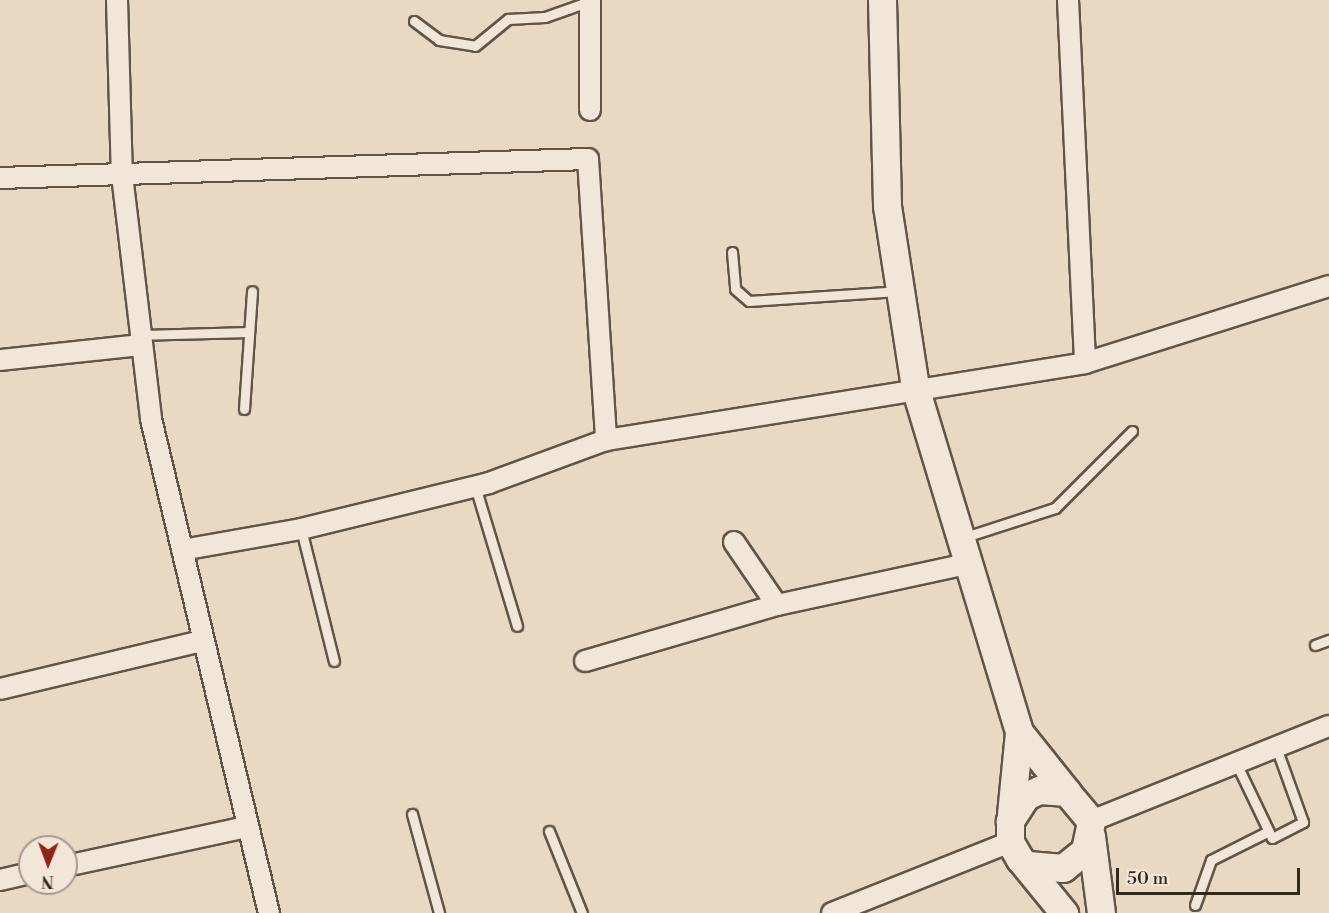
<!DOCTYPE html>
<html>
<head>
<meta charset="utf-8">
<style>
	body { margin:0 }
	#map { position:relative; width:1329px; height:913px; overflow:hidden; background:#e9d9c2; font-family:"Libre Bodoni",serif }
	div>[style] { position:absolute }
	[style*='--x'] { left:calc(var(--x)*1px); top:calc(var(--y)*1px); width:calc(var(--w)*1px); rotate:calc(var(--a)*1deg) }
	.roads { filter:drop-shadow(2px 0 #605547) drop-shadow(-2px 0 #605547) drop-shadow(0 2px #605547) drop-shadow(0 -2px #605547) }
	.lane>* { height:9px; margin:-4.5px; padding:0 4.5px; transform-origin:4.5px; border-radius:4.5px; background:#f1e6d7 }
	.street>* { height:20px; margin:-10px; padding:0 10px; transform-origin:10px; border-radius:10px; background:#f1e6d7 }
	.secondary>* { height:27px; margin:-13.5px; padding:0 13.5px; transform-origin:13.5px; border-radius:13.5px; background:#f1e6d7 }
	span { translate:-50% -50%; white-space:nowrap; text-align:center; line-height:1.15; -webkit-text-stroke:4.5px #f1e6d7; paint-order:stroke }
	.north { position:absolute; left:18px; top:835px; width:60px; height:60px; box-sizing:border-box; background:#f1e6d7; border:2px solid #a59a8d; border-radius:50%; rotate:181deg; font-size:16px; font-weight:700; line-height:24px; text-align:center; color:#32291e }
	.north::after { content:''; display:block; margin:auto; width:21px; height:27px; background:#8f2418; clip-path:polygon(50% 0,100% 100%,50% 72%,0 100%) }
	.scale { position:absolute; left:1116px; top:868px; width:184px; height:27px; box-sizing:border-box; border:3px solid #32291e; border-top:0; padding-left:8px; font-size:18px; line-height:21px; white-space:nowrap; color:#32291e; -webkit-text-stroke:4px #f1e6d7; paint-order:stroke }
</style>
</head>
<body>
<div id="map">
	<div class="roads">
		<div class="lane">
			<i style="--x:414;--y:21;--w:31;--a:37"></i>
			<i style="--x:439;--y:40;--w:36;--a:9"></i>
			<i style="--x:475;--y:46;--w:43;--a:-39.3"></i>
			<i style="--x:508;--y:19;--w:37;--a:-3"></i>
			<i style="--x:545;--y:17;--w:48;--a:-19.6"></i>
			<i style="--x:732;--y:252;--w:37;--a:85"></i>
			<i style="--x:735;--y:289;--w:18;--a:41"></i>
			<i style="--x:749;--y:301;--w:149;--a:-3.8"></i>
			<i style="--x:139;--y:335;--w:106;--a:-1.6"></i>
			<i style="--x:244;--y:409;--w:118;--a:-86.1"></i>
			<i style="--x:475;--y:486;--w:146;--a:73.3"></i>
			<i style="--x:301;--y:529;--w:136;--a:76"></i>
			<i style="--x:962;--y:538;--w:98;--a:-17.9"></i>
			<i style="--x:1055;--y:508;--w:109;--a:-45"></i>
			<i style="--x:1315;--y:645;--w:15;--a:-20"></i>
			<i style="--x:1236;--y:763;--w:83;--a:64.4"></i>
			<i style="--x:1272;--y:838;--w:35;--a:-27"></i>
			<i style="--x:1303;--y:822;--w:80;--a:-109.8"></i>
			<i style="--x:412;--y:814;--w:103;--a:74.7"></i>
			<i style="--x:549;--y:831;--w:88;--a:68.1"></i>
			<i style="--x:1195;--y:905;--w:48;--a:-70.4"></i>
			<i style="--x:1211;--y:860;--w:60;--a:-26.6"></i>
		</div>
		<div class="street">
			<i style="--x:117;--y:0;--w:175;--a:88.4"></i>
			<i style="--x:122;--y:175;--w:246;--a:83.2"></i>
			<i style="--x:151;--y:419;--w:508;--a:76.57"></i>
			<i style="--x:1068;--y:0;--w:363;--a:87.3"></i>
			<i style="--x:590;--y:110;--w:110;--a:-90"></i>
			<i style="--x:0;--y:178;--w:588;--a:-1.85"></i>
			<i style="--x:588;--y:159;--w:282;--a:86.3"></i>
			<i style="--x:0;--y:360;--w:141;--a:-6.1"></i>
			<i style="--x:734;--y:542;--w:76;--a:55.7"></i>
			<i style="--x:777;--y:605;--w:194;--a:-12.2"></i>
			<i style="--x:182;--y:550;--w:121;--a:-10"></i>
			<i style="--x:301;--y:529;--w:194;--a:-13.7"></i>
			<i style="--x:489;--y:483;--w:125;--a:-20.2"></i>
			<i style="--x:606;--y:440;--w:485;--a:-9.1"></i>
			<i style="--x:1085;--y:363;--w:256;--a:-17.5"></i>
			<i style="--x:585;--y:661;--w:200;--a:-16.3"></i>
			<i style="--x:0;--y:689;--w:207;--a:-13.4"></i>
			<i style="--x:1091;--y:821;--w:256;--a:-21.8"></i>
			<i style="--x:66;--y:866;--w:184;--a:-12.2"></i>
			<i style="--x:0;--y:880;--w:31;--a:-13"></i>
			<i style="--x:832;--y:913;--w:192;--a:-21.7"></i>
		</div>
		<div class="secondary">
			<i style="--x:882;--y:0;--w:206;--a:88.6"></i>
			<i style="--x:887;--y:206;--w:183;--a:81.2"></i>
			<i style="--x:915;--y:387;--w:360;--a:73.2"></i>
			<i style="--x:1019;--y:732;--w:77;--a:51.3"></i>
			<i style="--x:1011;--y:814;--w:82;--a:-84.4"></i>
			<i style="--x:1091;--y:836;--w:78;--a:82.6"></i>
			<i style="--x:1028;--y:865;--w:35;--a:5"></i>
			<i style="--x:1063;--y:868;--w:28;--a:-39"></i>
			<i style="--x:1085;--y:850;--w:30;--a:-78"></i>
			<i style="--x:1091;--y:821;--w:38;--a:-130"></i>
			<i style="--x:1067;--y:792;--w:28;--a:-176"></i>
			<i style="--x:1039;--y:790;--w:14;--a:155"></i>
			<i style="--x:1026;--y:796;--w:30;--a:123"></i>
			<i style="--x:1010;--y:821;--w:21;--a:90"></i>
			<i style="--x:1010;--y:842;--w:20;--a:60"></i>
			<i style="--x:1020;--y:859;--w:70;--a:50.8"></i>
		</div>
	</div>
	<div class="north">N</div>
	<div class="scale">50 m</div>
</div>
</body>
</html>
